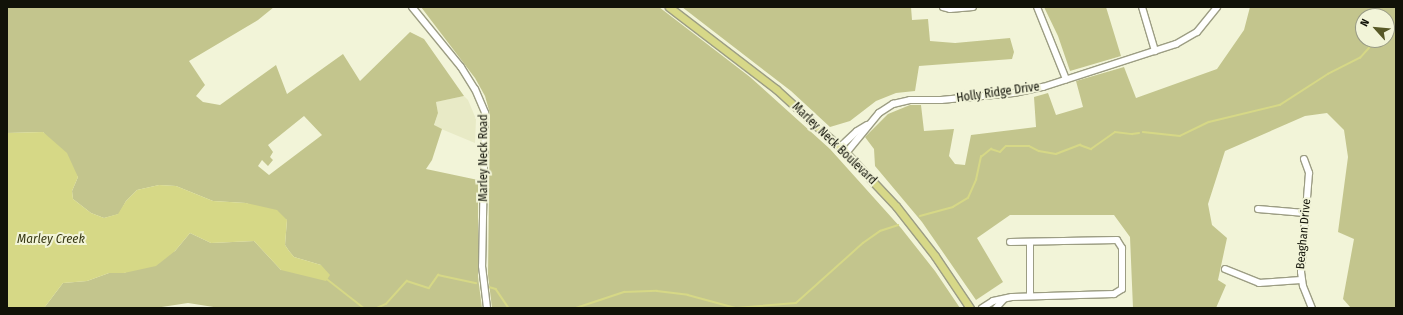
<!DOCTYPE html>
<html>
<head>
<meta charset="utf-8">
<style>
	body { margin:0 }
	#map { position:relative; width:1403px; height:315px; overflow:hidden; background:#f2f4d8; font-family:"Fira Sans Condensed",sans-serif }
	div>[style] { position:absolute }
	[style*='--x'] { left:calc(var(--x)*1px); top:calc(var(--y)*1px); width:calc(var(--w)*1px); rotate:calc(var(--a)*1deg) }
	.built>* { inset:0; background:#e8eac6 }
	.green>* { inset:0; background:#c3c58d }
	.water>* { inset:0; background:#d6d886 }
	.stream>* { height:1.5px; margin:-0.75px; padding:0 0.75px; transform-origin:0.75px; border-radius:0.75px; background:#d6d886 }
	.roads { filter:drop-shadow(1px 0 #9c9d83) drop-shadow(-1px 0 #9c9d83) drop-shadow(0 1px #9c9d83) drop-shadow(0 -1px #9c9d83) }
	.minor>* { height:6px; margin:-3px; padding:0 3px; transform-origin:3px; border-radius:3px; background:#fff }
	.major>* { height:7px; margin:-3.5px; padding:0 3.5px; transform-origin:3.5px; border-radius:3.5px; background:#d7d888 }
	span { translate:-50% -50%; white-space:nowrap; text-align:center; line-height:1.15; -webkit-text-stroke:4px #f2f4d8; paint-order:stroke }
	.street-label { font-size:12px; color:#111208 }
	.water-label { font-size:13px; color:#393a16; font-style:italic }
	.frame { position:absolute; inset:0; border:8px solid #111208; pointer-events:none }
	.north { position:absolute; left:1355px; top:8px; width:40px; height:40px; box-sizing:border-box; background:#f2f4d8; border:1px solid #989a85; border-radius:50%; rotate:297deg; font-size:11px; font-weight:700; line-height:16px; text-align:center; color:#111208 }
	.north::after { content:''; display:block; margin:auto; width:14px; height:18px; background:#585926; clip-path:polygon(50% 0,100% 100%,50% 72%,0 100%) }
</style>
</head>
<body>
<div id="map">
	<div class="built">
		<i style="clip-path:polygon(464px 96px,468px 100px,476px 119px,475px 143px,434px 126px,438px 113px,436px 102px)"></i>
	</div>
	<div class="green">
		<i style="clip-path:polygon(evenodd,7px 7px,274px 7px,258px 20px,189px 61px,205px 85px,196px 96px,203px 102px,220px 105px,276px 65px,287px 94px,343px 54px,360px 81px,410px 32px,424px 39px,464px 96px,436px 102px,438px 113px,434px 125px,442px 129px,432px 160px,426px 169px,478px 180px,478px 277px,482px 308px,220px 308px,188px 303px,155px 308px,44px 308px,63px 283px,87px 281px,109px 273px,124px 273px,175px 251px,190px 233px,211px 243px,254px 241px,281px 270px,321px 265px,294px 257px,289px 251px,285px 245px,287px 220px,246px 203px,213px 201px,176px 186px,159px 185px,137px 190px,126px 201px,119px 214px,104px 218px,91px 213px,73px 199px,72px 191px,78px 177px,43px 132px,7px 133px,7px 7px,304px 116px,322px 135px,269px 175px,258px 166px,262px 160px,268px 166px,273px 160px,270px 157px,273px 152px,268px 145px,304px 116px)"></i>
		<i style="clip-path:polygon(421px 7px,659px 7px,750px 77px,830px 149px,901px 228px,935px 271px,960px 308px,492px 308px,488px 275px,490px 114px,485px 96px,475px 78px)"></i>
		<i style="clip-path:polygon(682px 7px,911px 7px,912px 20px,928px 19px,930px 41px,955px 43px,1010px 38px,1014px 52px,1012px 59px,919px 66px,915px 91px,896px 93px,876px 101px,850px 121px,830px 127px,791px 91px)"></i>
		<i style="clip-path:polygon(1044px 7px,1106px 7px,1121px 56px,1070px 71px,1058px 36px)"></i>
		<i style="clip-path:polygon(evenodd,1250px 7px,1396px 7px,1396px 308px,1351px 308px,1343px 299px,1354px 239px,1338px 232px,1348px 157px,1344px 130px,1327px 113px,1305px 116px,1225px 151px,1208px 204px,1212px 225px,1227px 238px,1218px 280px,1226px 285px,1216px 308px,1133px 308px,1130px 237px,1114px 215px,1010px 215px,977px 238px,1003px 282px,976px 300px,922px 222px,875px 166px,874px 149px,865px 137px,888px 114px,910px 105px,921px 105px,924px 131px,954px 129px,949px 156px,955px 164px,965px 165px,971px 135px,1036px 127px,1034px 97px,1048px 93px,1056px 115px,1083px 107px,1076px 81px,1124px 67px,1136px 98px,1217px 69px,1244px 30px,1250px 7px,1363px 16px,1387px 16px,1387px 40px,1363px 40px,1363px 16px)"></i>
	</div>
	<div class="water">
		<i style="clip-path:polygon(43px 132px,67px 153px,78px 177px,72px 191px,73px 199px,91px 213px,104px 218px,118px 214px,126px 201px,137px 190px,159px 185px,176px 186px,213px 201px,246px 203px,277px 210px,287px 220px,285px 245px,289px 251px,294px 257px,321px 265px,330px 275px,326px 281px,281px 270px,254px 241px,211px 243px,190px 233px,175px 251px,156px 266px,124px 273px,109px 273px,87px 281px,63px 283px,44px 308px,7px 308px,7px 133px)"></i>
	</div>
	<div class="stream">
		<i style="--x:1387;--y:34;--w:10;--a:-29"></i>
		<i style="--x:1143;--y:132;--w:37;--a:6"></i>
		<i style="--x:1180;--y:136;--w:32;--a:-26"></i>
		<i style="--x:1209;--y:122;--w:73;--a:-13.5"></i>
		<i style="--x:1280;--y:105;--w:57;--a:-32.9"></i>
		<i style="--x:1328;--y:74;--w:36;--a:-27"></i>
		<i style="--x:1360;--y:58;--w:24;--a:-48"></i>
		<i style="--x:920;--y:216;--w:34;--a:-15"></i>
		<i style="--x:953;--y:207;--w:17;--a:-31"></i>
		<i style="--x:968;--y:198;--w:20;--a:-66"></i>
		<i style="--x:976;--y:180;--w:24;--a:-78"></i>
		<i style="--x:981;--y:157;--w:13;--a:-39"></i>
		<i style="--x:991;--y:149;--w:9;--a:18"></i>
		<i style="--x:1000;--y:152;--w:8;--a:-45"></i>
		<i style="--x:1006;--y:146;--w:23;--a:0"></i>
		<i style="--x:1029;--y:146;--w:11;--a:27"></i>
		<i style="--x:1039;--y:151;--w:17;--a:10"></i>
		<i style="--x:1056;--y:154;--w:26;--a:-21"></i>
		<i style="--x:1080;--y:145;--w:12;--a:20"></i>
		<i style="--x:1091;--y:149;--w:29;--a:-35"></i>
		<i style="--x:1115;--y:132;--w:17;--a:7"></i>
		<i style="--x:1132;--y:134;--w:7;--a:-8"></i>
		<i style="--x:327;--y:279;--w:47;--a:38.1"></i>
		<i style="--x:489;--y:287;--w:7;--a:16"></i>
		<i style="--x:496;--y:289;--w:23;--a:56"></i>
		<i style="--x:377;--y:308;--w:10;--a:-24"></i>
		<i style="--x:386;--y:304;--w:31;--a:-48"></i>
		<i style="--x:407;--y:281;--w:23;--a:18"></i>
		<i style="--x:429;--y:288;--w:16;--a:-55"></i>
		<i style="--x:438;--y:275;--w:39;--a:12"></i>
		<i style="--x:576;--y:308;--w:51;--a:-18.4"></i>
		<i style="--x:624;--y:292;--w:33;--a:-2"></i>
		<i style="--x:657;--y:291;--w:31;--a:7"></i>
		<i style="--x:688;--y:295;--w:50;--a:15.2"></i>
		<i style="--x:736;--y:308;--w:60;--a:-4.8"></i>
		<i style="--x:796;--y:303;--w:90;--a:-41.8"></i>
		<i style="--x:863;--y:243;--w:21;--a:-35"></i>
		<i style="--x:880;--y:231;--w:19;--a:-18"></i>
	</div>
	<div class="roads">
		<div class="minor">
			<i style="--x:412;--y:7;--w:77;--a:50.8"></i>
			<i style="--x:461;--y:67;--w:26;--a:58"></i>
			<i style="--x:475;--y:89;--w:26;--a:67"></i>
			<i style="--x:485;--y:113;--w:153;--a:91.1"></i>
			<i style="--x:482;--y:266;--w:42;--a:83.2"></i>
			<i style="--x:943;--y:7;--w:7;--a:16"></i>
			<i style="--x:950;--y:9;--w:23;--a:-5"></i>
			<i style="--x:1037;--y:7;--w:78;--a:68.1"></i>
			<i style="--x:1142;--y:7;--w:46;--a:73.5"></i>
			<i style="--x:840;--y:147;--w:23;--a:-43"></i>
			<i style="--x:857;--y:131;--w:12;--a:-31"></i>
			<i style="--x:846;--y:153;--w:52;--a:-50.5"></i>
			<i style="--x:879;--y:113;--w:17;--a:-33"></i>
			<i style="--x:893;--y:104;--w:17;--a:-13"></i>
			<i style="--x:910;--y:100;--w:31;--a:0"></i>
			<i style="--x:941;--y:100;--w:73;--a:-5.5"></i>
			<i style="--x:1014;--y:93;--w:30;--a:-12"></i>
			<i style="--x:1043;--y:87;--w:140;--a:-17.9"></i>
			<i style="--x:1176;--y:44;--w:24;--a:-30"></i>
			<i style="--x:1197;--y:32;--w:32;--a:-51"></i>
			<i style="--x:1304;--y:159;--w:15;--a:70"></i>
			<i style="--x:1309;--y:173;--w:99;--a:94.6"></i>
			<i style="--x:1301;--y:272;--w:14;--a:82"></i>
			<i style="--x:1303;--y:286;--w:24;--a:68"></i>
			<i style="--x:1258;--y:209;--w:47;--a:4.9"></i>
			<i style="--x:1225;--y:269;--w:37;--a:22"></i>
			<i style="--x:1259;--y:283;--w:42;--a:-4.1"></i>
			<i style="--x:1030;--y:296;--w:54;--a:-90"></i>
			<i style="--x:982;--y:308;--w:13;--a:-32"></i>
			<i style="--x:993;--y:301;--w:19;--a:-12"></i>
			<i style="--x:1012;--y:297;--w:102;--a:-1.7"></i>
			<i style="--x:1114;--y:294;--w:9;--a:-32"></i>
			<i style="--x:1122;--y:289;--w:41;--a:-90"></i>
			<i style="--x:1122;--y:248;--w:9;--a:-122"></i>
			<i style="--x:1117;--y:240;--w:107;--a:178.9"></i>
			<i style="--x:996;--y:308;--w:12;--a:-48"></i>
		</div>
		<div class="major">
			<i style="--x:669;--y:7;--w:135;--a:37.5"></i>
			<i style="--x:776;--y:89;--w:95;--a:42.4"></i>
			<i style="--x:846;--y:153;--w:73;--a:46.7"></i>
			<i style="--x:896;--y:206;--w:63;--a:52"></i>
			<i style="--x:935;--y:256;--w:63;--a:56.1"></i>
		</div>
	</div>
	<div class="street-label">
		<span style="left:998px;top:93px;rotate:-8deg">Holly Ridge Drive</span>
		<span style="left:834px;top:144px;rotate:44deg">Marley Neck Boulevard</span>
		<span style="left:484px;top:158px;rotate:-90deg">Marley Neck Road</span>
		<span style="left:1304px;top:234px;rotate:-85deg">Beaghan Drive</span>
	</div>
	<div class="water-label">
		<span style="left:51px;top:239px">Marley Creek</span>
	</div>
	<div class="frame"></div>
	<div class="north">N</div>
</div>
</body>
</html>
